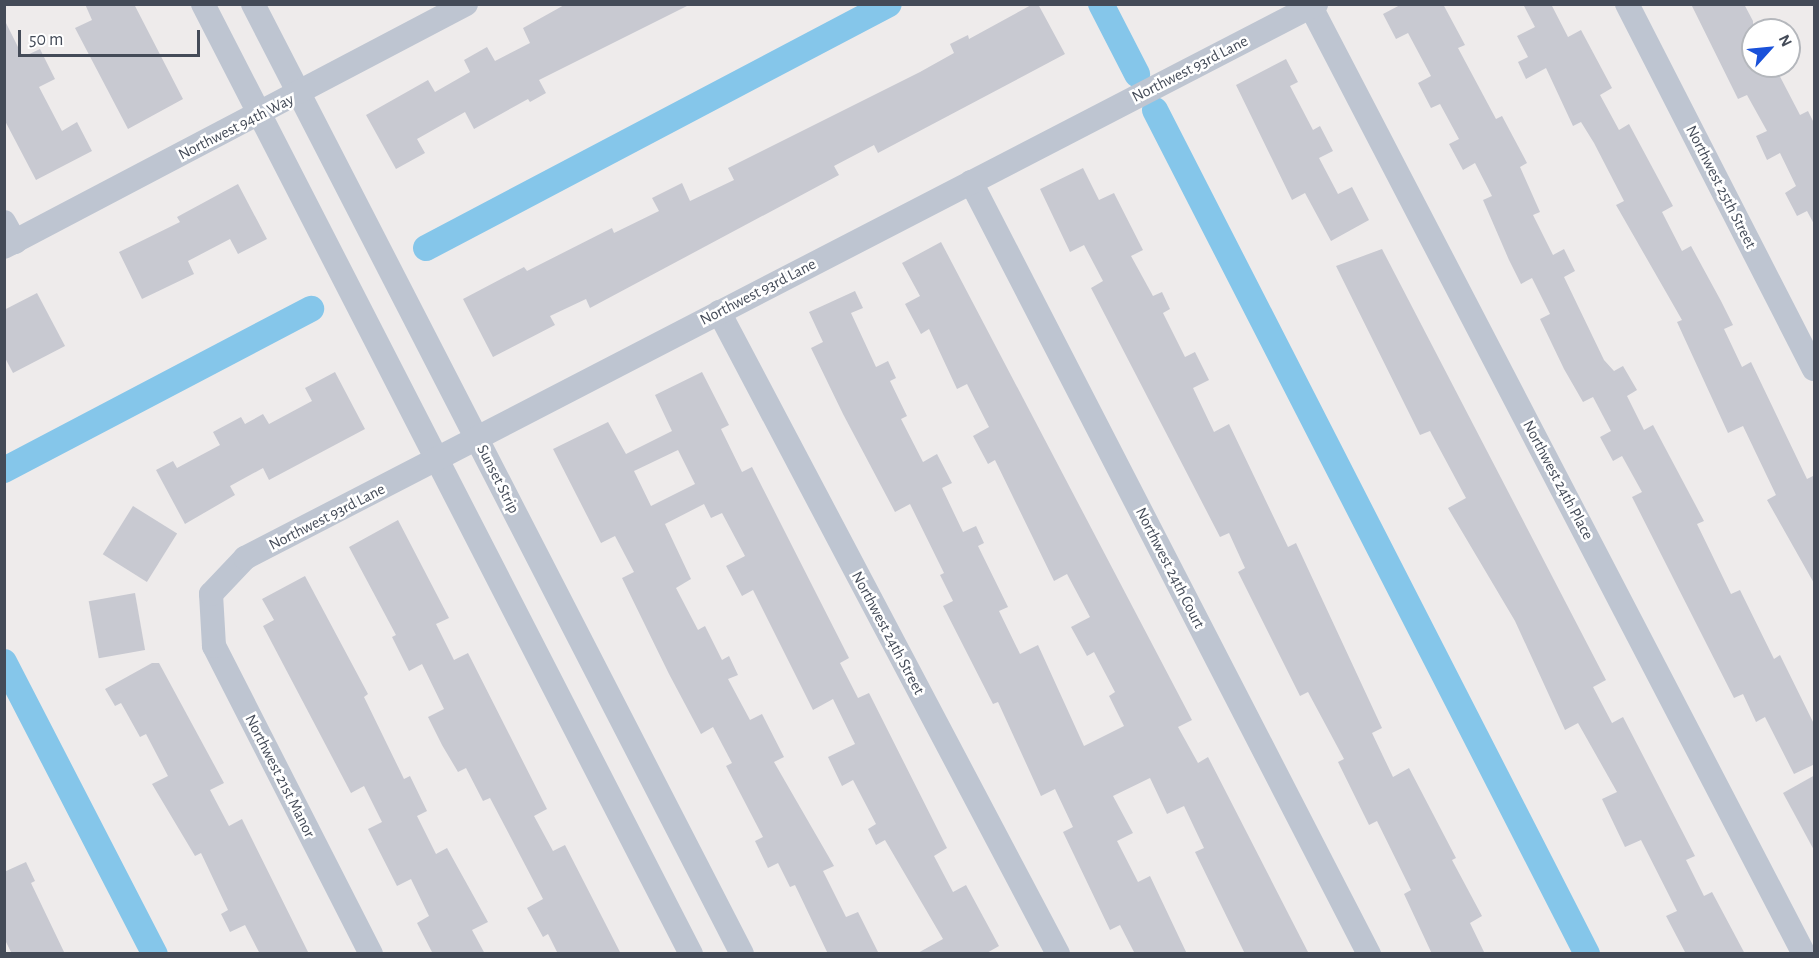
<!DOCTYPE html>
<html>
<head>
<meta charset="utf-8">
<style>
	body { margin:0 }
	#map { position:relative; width:1819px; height:958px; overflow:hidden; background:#eeebeb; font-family:"Alegreya Sans",sans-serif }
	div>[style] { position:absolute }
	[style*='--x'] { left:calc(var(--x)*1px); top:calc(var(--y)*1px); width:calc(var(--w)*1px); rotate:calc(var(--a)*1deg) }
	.canal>* { height:26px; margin:-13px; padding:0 13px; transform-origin:13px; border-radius:13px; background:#85c6ea }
	.building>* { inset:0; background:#c8c9d1; transform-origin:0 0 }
	.minor>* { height:24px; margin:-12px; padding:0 12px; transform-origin:12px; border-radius:12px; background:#bec5d1 }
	span { translate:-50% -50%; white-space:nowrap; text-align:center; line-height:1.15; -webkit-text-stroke:5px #fff; paint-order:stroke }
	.street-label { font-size:16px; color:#444b58 }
	.frame { position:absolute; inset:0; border:6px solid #444b58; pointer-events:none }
	.north { position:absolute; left:1741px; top:18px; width:60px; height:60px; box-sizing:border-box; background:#fff; border:2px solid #b4b7bc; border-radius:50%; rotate:63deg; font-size:16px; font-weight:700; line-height:24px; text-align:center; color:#444b58 }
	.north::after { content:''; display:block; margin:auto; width:21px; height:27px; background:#1a51d9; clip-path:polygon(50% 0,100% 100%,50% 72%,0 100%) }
	.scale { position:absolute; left:18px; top:30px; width:182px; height:27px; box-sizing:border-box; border:3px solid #444b58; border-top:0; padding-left:8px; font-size:18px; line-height:21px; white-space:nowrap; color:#444b58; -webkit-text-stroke:4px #fff; paint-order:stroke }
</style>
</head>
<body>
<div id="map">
	<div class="canal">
		<i style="--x:1101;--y:4;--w:79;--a:62.8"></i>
		<i style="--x:1155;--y:110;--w:948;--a:62.89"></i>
		<i style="--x:426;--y:248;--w:523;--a:-27.79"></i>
		<i style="--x:4;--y:470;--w:347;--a:-27.7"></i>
		<i style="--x:4;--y:662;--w:329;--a:62.7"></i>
	</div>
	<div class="building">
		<i style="clip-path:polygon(85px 4px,134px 4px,183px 99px,128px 129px,75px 28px,92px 20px)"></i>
		<i style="clip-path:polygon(566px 4px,691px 4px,539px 80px,546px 93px,530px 102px,528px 99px,474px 129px,465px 112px,417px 139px,425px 153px,396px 169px,366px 115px,428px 80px,435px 92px,470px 72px,464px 60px,487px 47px,495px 61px,530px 43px,523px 28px)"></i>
		<i style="clip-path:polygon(1033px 4px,1038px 4px,1065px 54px,878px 153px,874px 145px,834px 166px,839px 175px,590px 308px,586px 299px,550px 316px,555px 325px,493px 357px,463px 299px,524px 267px,527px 271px,612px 228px,614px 233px,659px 211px,652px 198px,682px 183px,690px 201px,734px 180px,728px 168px,920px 72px,954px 53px,950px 44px,968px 35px,969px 39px)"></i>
		<i style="clip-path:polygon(1402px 4px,1443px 4px,1465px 45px,1458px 48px,1496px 119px,1502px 116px,1527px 163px,1520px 167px,1540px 212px,1533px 215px,1553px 255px,1564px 249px,1575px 271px,1564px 277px,1604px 360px,1614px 371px,1623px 366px,1637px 390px,1627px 396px,1644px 430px,1653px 425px,1704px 521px,1697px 524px,1731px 594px,1740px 590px,1774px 659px,1780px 655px,1815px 726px,1815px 764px,1794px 774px,1765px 717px,1756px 722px,1743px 694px,1734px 698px,1632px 497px,1642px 492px,1622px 456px,1613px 461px,1600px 437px,1611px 431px,1593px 397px,1583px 402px,1564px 369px,1540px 319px,1550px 314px,1532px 278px,1521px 284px,1509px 260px,1483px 200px,1492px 196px,1475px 163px,1463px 170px,1449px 144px,1459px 139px,1440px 104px,1431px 108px,1418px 83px,1431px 76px,1408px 33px,1396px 39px,1383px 14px)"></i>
		<i style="clip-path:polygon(1523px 4px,1551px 4px,1568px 37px,1581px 30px,1612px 88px,1600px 95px,1619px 130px,1629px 124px,1673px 206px,1662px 212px,1682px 251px,1691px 246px,1721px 301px,1733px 325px,1724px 329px,1742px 367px,1751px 362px,1807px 479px,1815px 475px,1815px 585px,1767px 500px,1776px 495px,1743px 426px,1728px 433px,1677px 322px,1682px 320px,1616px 205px,1624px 201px,1594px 143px,1581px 122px,1573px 126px,1546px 68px,1526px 79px,1518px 62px,1528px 57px,1517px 36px,1535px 27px)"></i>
		<i style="clip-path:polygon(1691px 4px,1744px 4px,1753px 21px,1753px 66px,1764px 66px,1767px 71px,1775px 67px,1800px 115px,1808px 111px,1815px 125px,1815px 226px,1807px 211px,1797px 216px,1785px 193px,1796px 186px,1780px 153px,1767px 160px,1756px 136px,1767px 131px,1747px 95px,1738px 99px)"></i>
		<i style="clip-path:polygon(4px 19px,23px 57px,40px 49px,55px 79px,39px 87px,62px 131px,77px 122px,92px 151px,36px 180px,4px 119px)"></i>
		<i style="clip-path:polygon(1286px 59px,1298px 82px,1290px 86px,1313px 130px,1320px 126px,1333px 151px,1319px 158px,1338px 194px,1352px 187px,1369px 220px,1331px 241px,1305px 193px,1292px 200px,1236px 85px)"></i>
		<i style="clip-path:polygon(1083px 168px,1099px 200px,1114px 193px,1143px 250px,1131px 256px,1153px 296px,1162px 292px,1170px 309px,1163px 313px,1185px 357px,1195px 352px,1209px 380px,1193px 388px,1214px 432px,1229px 424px,1288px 547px,1296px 543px,1382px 728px,1372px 733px,1393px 777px,1409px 768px,1456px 858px,1452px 860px,1482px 916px,1470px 923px,1485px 954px,1432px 954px,1404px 894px,1411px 890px,1377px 821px,1369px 825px,1338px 762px,1344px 759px,1308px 692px,1300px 696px,1238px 572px,1245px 568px,1229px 533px,1220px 537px,1091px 288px,1103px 281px,1084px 245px,1070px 252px,1040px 189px)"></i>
		<i style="clip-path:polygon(238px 184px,267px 239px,238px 254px,230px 239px,188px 261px,194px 274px,142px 299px,119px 252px,180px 222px,177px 217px)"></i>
		<i style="clip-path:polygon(941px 242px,1192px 720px,1178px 727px,1198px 763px,1208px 757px,1309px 954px,1245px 954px,1195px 852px,1204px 848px,1184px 806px,1167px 814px,1150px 778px,1113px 796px,1133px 833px,1117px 841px,1138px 882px,1150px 876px,1187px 954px,1135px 954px,1120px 925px,1110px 930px,1063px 832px,1073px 827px,1055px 789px,1041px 796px,998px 702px,993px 704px,943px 606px,953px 601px,940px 575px,944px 573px,910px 504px,895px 512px,843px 414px,811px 348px,823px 342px,809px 312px,855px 291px,863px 308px,851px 313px,876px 367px,888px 361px,896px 378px,890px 381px,907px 416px,901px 419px,923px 462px,937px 454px,952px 483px,942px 488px,963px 532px,976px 526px,984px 543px,978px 546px,1008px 607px,999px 611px,1020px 654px,1038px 645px,1084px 746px,1124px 726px,1109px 696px,1115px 692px,1094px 652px,1087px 656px,1071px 627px,1090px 617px,1067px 574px,1054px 581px,995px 460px,988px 464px,973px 436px,989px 427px,967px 384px,957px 389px,929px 329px,921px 334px,905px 304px,920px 296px,902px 263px)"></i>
		<i style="clip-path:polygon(1382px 249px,1606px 680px,1593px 687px,1612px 723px,1623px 717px,1695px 856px,1686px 860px,1704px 896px,1712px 892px,1745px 954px,1686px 954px,1666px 916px,1677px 911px,1641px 840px,1625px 847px,1602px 799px,1617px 792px,1578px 723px,1565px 730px,1515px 621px,1448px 508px,1466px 498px,1430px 431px,1420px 435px,1336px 266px)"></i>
		<i style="clip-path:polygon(37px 293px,65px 346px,13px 373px,4px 356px,4px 310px)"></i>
		<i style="clip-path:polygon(335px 372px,365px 429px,269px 480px,263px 468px,230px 486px,235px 495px,185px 524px,156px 470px,173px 461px,177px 468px,220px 445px,213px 432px,241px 417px,245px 424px,263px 414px,269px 424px,312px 401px,305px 388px)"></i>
		<i style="clip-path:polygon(evenodd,702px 372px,729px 425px,721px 429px,742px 472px,752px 467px,849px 658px,840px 663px,858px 698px,869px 693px,947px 848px,934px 856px,953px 892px,966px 885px,999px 946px,985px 954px,916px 954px,943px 939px,885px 840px,876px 845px,868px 829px,876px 824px,853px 780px,842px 786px,828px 757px,855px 744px,833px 699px,813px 710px,753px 590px,742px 596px,726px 566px,745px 556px,722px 513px,711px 518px,704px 504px,665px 524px,691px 579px,676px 588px,698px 630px,705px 626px,722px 660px,729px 656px,738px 675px,728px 679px,750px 720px,762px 714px,784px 757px,774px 762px,834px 866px,823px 871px,846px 917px,858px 912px,879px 954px,828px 954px,795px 885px,790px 887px,778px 863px,768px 868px,755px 841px,763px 837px,726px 766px,732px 763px,713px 727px,701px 734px,669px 674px,622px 578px,634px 572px,615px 536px,601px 543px,553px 449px,608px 422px,626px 454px,672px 431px,655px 395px,702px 372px,678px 450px,695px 484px,651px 506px,634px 471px,678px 450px)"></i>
		<i style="left:133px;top:506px;width:52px;height:57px;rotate:32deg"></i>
		<i style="clip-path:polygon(398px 520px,449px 618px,436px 624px,454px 660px,468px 653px,547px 809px,534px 816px,553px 851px,565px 845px,621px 954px,558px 954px,548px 934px,543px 937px,527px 908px,543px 899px,490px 798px,483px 801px,466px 768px,458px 772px,442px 745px,428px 717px,444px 709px,422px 664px,409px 671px,392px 637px,396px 635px,349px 547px)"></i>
		<i style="clip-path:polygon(305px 576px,368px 694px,364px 697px,404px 779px,410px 776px,427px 811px,417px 816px,436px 854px,447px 848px,488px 922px,472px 930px,485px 954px,433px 954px,417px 923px,429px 916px,411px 879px,397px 886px,368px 829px,382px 822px,364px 786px,351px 793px,263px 626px,274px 620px,262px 599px)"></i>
		<i style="left:135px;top:593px;width:58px;height:47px;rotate:80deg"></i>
		<i style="clip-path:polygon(152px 663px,159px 663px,224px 783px,210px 790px,229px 826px,242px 819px,309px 954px,260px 954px,245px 925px,230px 932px,221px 914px,228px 910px,201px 853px,195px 856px,152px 784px,168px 776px,146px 734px,140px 737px,121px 703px,115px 706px,105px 689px)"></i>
		<i style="clip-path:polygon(1815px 775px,1815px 852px,1783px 793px)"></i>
		<i style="clip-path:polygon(26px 862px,35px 881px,31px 883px,65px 954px,12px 954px,4px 938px,4px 872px)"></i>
	</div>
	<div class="minor">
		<i style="--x:203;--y:4;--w:1068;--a:62.81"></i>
		<i style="--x:253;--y:4;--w:1068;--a:62.76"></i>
		<i style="--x:1627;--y:4;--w:410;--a:62.9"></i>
		<i style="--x:1311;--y:7;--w:1068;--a:62.5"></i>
		<i style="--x:971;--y:182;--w:869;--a:62.73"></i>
		<i style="--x:4;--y:222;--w:23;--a:61"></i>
		<i style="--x:4;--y:247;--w:522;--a:-27.74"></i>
		<i style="--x:719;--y:312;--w:726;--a:62.16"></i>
		<i style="--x:371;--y:954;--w:346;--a:-117"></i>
		<i style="--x:214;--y:646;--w:52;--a:-93.3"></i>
		<i style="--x:211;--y:594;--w:50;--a:-46.6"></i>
		<i style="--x:245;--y:558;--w:1206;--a:-27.35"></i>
	</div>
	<div class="street-label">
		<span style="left:1190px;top:69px;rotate:-27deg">Northwest 93rd Lane</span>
		<span style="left:236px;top:127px;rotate:-27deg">Northwest 94th Way</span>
		<span style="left:1721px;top:187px;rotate:63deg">Northwest 25th Street</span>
		<span style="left:758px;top:292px;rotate:-27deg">Northwest 93rd Lane</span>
		<span style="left:498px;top:479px;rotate:63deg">Sunset Strip</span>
		<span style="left:1558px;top:480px;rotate:62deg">Northwest 24th Place</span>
		<span style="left:327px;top:517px;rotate:-27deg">Northwest 93rd Lane</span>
		<span style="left:1170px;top:568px;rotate:63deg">Northwest 24th Court</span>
		<span style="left:888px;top:633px;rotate:62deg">Northwest 24th Street</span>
		<span style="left:280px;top:776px;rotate:63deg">Northwest 21st Manor</span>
	</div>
	<div class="frame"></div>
	<div class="north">N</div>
	<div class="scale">50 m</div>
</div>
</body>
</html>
